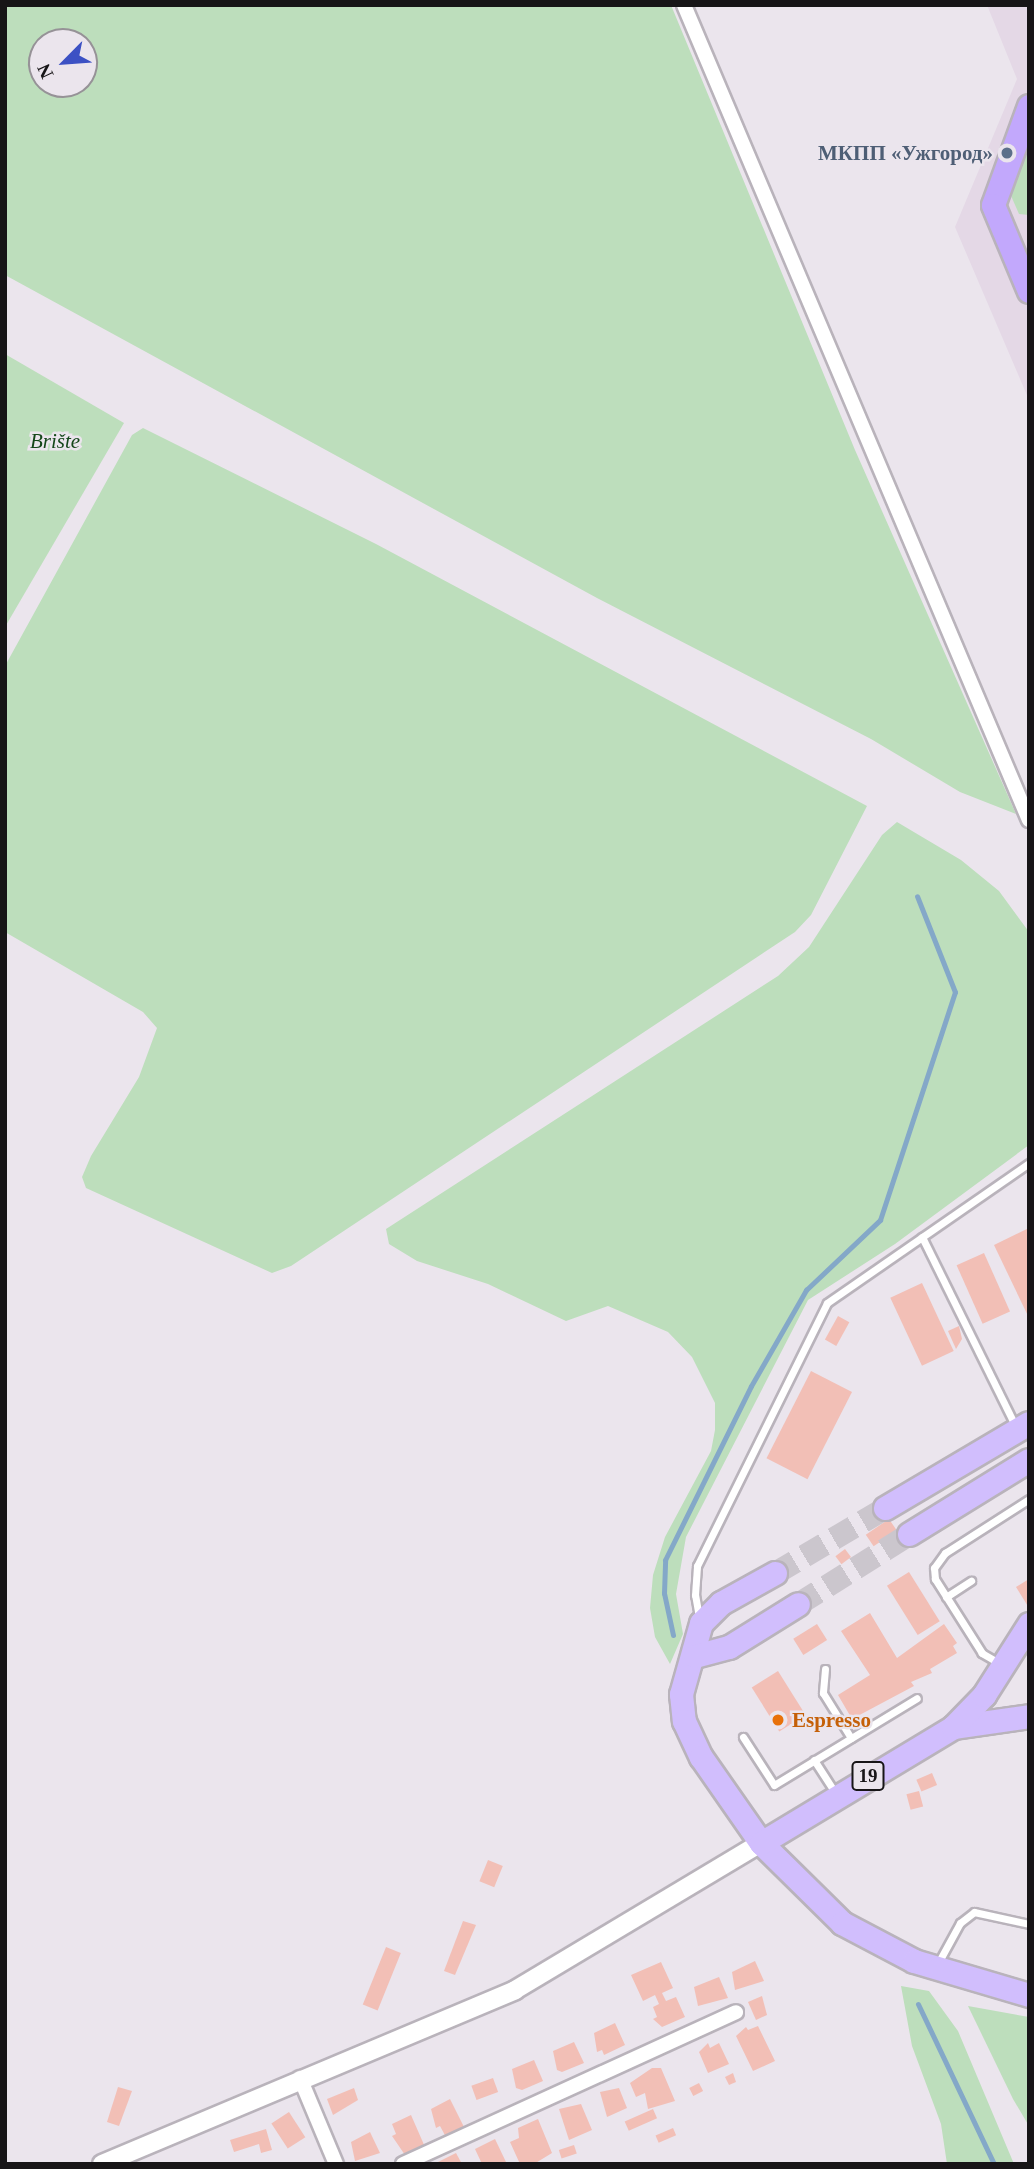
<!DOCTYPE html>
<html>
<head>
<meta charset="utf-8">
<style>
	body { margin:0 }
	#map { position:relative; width:1034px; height:2169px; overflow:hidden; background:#ebe5ed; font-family:Georgia,serif }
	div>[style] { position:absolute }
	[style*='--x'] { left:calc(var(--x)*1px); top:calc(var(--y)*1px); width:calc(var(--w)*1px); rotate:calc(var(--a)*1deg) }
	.built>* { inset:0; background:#e4d8e6 }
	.green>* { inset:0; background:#bddebc }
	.stream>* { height:5px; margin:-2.5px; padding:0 2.5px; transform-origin:2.5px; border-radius:2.5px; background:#84a8c8 }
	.building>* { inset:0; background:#f2bfb6; transform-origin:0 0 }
	.primary-tunnel>* { height:23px; margin-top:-11.5px; transform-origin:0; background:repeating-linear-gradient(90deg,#cbc6cd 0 23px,transparent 0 34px) }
	.roads { filter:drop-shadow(2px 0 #b9b3bb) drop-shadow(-2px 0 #b9b3bb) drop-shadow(0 2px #b9b3bb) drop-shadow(0 -2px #b9b3bb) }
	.service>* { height:7px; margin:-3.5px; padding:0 3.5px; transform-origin:3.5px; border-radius:3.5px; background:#fff }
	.minor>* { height:14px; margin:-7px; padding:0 7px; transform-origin:7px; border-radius:7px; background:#fff }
	.tertiary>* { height:18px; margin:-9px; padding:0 9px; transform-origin:9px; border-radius:9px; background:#fff }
	.primary>* { height:23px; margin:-11.5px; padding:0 11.5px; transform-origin:11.5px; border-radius:11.5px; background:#d1befd }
	.trunk>* { height:23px; margin:-11.5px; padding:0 11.5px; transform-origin:11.5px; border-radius:11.5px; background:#c2a8fc }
	.dots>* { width:19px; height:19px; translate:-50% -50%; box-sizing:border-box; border:4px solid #ebe5ed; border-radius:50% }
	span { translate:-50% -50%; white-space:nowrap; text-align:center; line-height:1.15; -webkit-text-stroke:5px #ebe5ed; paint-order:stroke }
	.shield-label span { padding:2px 5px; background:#ebe5ed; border:2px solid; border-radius:5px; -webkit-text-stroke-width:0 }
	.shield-label { font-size:19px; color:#171517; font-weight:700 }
	.service-label { font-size:21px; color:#4e5e75; font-weight:700 }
	.right { translate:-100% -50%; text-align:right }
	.park-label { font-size:21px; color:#15471a; font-style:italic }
	.food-label { font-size:21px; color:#c56008; font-weight:700 }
	.left { translate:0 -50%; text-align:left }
	.frame { position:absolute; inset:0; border:7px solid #171517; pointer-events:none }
	.north { position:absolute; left:28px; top:28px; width:70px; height:70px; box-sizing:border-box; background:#ebe5ed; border:2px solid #969297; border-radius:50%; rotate:245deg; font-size:19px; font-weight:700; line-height:28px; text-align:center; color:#171517 }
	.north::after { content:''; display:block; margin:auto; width:24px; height:32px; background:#3c51c4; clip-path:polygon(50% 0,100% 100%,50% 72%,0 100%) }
</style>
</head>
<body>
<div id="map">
	<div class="built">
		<i style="clip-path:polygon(987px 5px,1029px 5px,1029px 400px,955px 227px,1017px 79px)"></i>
	</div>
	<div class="green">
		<i style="clip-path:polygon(evenodd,5px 5px,671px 5px,855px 450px,1016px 814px,960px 792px,871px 739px,597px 598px,5px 275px,5px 5px,84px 42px,84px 84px,42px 84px,42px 42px,84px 42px)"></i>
		<i style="clip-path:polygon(1029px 115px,1029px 215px,1019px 214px,1005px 182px)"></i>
		<i style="clip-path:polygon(5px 354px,124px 423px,5px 627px)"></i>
		<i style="clip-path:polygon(143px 428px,376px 544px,867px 806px,811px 915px,795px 932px,291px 1266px,272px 1273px,86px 1188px,82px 1177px,91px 1156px,139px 1077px,157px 1028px,143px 1012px,5px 932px,5px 666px,132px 435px)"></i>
		<i style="clip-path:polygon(897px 822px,961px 860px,999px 891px,1029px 932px,1029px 1145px,895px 1244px,808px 1300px,686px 1537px,676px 1594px,683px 1634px,670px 1664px,655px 1637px,650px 1608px,653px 1575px,665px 1537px,711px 1451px,715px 1430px,715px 1403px,692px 1357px,668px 1332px,608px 1306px,566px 1321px,488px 1284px,417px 1261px,389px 1244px,386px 1229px,778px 976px,809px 947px,882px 835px)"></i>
		<i style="clip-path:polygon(901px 1986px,929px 1991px,958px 2031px,1014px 2164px,947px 2164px,941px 2124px,912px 2046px)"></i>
		<i style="clip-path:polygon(968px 2006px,1029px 2017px,1029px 2126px,1013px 2099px)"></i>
	</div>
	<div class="stream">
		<i style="--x:673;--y:1635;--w:43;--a:-102.1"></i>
		<i style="--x:664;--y:1593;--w:33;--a:-88"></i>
		<i style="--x:665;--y:1560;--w:194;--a:-63.7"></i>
		<i style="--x:751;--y:1386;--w:111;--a:-60.2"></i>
		<i style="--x:806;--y:1290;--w:102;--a:-43.4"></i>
		<i style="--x:880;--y:1220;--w:240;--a:-71.8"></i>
		<i style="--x:955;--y:992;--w:103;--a:-111.6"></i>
		<i style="--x:918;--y:2004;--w:177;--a:64.6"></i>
	</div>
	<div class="building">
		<i style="clip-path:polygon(1029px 1228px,1029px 1318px,994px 1245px)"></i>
		<i style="left:984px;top:1253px;width:64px;height:30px;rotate:66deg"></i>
		<i style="left:922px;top:1283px;width:75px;height:35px;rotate:65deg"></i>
		<i style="left:838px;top:1316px;width:13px;height:27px;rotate:29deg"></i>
		<i style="clip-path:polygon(959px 1326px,962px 1339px,956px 1349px,948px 1331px)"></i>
		<i style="left:811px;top:1371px;width:46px;height:98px;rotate:27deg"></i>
		<i style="left:889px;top:1519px;width:14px;height:28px;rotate:56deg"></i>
		<i style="left:845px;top:1549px;width:10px;height:12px;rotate:53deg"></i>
		<i style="left:909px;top:1572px;width:58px;height:26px;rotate:58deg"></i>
		<i style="clip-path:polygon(1029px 1579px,1029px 1608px,1016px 1587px)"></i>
		<i style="clip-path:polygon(870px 1613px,897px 1658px,944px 1624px,957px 1643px,953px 1646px,957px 1653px,930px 1669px,932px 1673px,911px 1682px,914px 1686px,852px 1719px,838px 1695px,870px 1675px,841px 1631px)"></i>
		<i style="left:817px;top:1624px;width:19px;height:28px;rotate:58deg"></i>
		<i style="left:778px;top:1671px;width:52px;height:31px;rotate:58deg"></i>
		<i style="left:932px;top:1773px;width:13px;height:17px;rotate:67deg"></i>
		<i style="left:919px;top:1791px;width:16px;height:13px;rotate:75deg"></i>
		<i style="left:488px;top:1860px;width:16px;height:23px;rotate:22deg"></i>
		<i style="clip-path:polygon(463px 1921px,476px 1925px,455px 1975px,444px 1971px)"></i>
		<i style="left:386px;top:1947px;width:16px;height:62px;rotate:22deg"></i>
		<i style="clip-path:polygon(755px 1961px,764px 1981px,735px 1990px,732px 1972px)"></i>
		<i style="clip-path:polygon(661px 1962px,673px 1988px,662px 1993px,666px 2001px,676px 1997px,685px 2017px,662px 2027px,653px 2019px,657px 2017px,653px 2007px,659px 2004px,655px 1995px,643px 2001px,631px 1975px)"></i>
		<i style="clip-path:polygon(719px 1977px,728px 1998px,698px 2006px,694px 1987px)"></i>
		<i style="clip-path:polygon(762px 1996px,767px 2015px,756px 2020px,748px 2002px)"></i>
		<i style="clip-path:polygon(615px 2023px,625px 2045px,604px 2055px,602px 2050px,597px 2052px,594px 2033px)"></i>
		<i style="clip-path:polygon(758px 2026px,775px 2061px,753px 2071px,736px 2036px,746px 2027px,748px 2030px)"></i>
		<i style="clip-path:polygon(574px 2042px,584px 2063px,562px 2072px,557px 2070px,553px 2051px)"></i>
		<i style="clip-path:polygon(708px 2043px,710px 2048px,719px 2043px,729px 2064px,708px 2073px,699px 2052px)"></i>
		<i style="clip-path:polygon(534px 2060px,543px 2081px,522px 2090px,516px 2088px,512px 2069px)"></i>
		<i style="clip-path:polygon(652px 2068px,661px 2068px,675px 2101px,648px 2109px,645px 2093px,636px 2097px,630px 2083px)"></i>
		<i style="clip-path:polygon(733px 2073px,736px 2082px,729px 2085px,725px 2077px)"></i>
		<i style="left:493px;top:2078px;width:15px;height:23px;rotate:70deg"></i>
		<i style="left:699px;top:2083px;width:9px;height:11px;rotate:63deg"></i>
		<i style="clip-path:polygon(118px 2087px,132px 2091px,119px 2126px,107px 2122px)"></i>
		<i style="clip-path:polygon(354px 2088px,358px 2100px,333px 2115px,327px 2099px)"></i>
		<i style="clip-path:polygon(619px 2088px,627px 2108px,607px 2117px,600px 2092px)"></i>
		<i style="clip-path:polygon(450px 2099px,465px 2129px,447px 2139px,440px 2126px,436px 2128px,431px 2109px)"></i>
		<i style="clip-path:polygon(581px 2104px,592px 2130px,569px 2140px,559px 2109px)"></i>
		<i style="left:653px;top:2109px;width:10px;height:31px;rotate:66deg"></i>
		<i style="left:289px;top:2112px;width:30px;height:21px;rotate:57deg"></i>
		<i style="clip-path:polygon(411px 2115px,425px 2147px,405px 2155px,392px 2136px,396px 2134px,392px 2124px)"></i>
		<i style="clip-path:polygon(538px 2119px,552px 2153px,534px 2164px,520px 2164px,510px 2142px,519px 2138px,518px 2128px)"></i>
		<i style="left:673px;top:2128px;width:8px;height:19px;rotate:67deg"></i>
		<i style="clip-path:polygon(266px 2129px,272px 2150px,261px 2153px,259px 2144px,234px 2152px,230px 2140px)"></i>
		<i style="clip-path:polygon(370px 2132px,380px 2153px,355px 2161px,351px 2142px)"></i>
		<i style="clip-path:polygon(495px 2139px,506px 2162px,482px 2164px,475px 2149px)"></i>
		<i style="left:574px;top:2145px;width:9px;height:16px;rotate:72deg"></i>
		<i style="clip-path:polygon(456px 2153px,462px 2164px,434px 2164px)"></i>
	</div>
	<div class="primary-tunnel">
		<i style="--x:775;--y:1573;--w:128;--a:-30.6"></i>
		<i style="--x:798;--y:1604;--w:131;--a:-32.2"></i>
	</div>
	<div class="roads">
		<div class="service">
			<i style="--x:922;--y:1237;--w:212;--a:63.7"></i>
			<i style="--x:946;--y:1597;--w:30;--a:-33"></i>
			<i style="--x:699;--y:1617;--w:22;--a:-100"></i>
			<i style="--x:695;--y:1595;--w:29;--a:-86"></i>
			<i style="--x:697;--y:1566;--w:293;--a:-63.7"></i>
			<i style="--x:827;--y:1303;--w:246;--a:-34.7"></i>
			<i style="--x:999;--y:1663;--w:20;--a:-150"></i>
			<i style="--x:982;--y:1653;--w:88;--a:-122.4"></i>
			<i style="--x:935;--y:1579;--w:11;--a:-95"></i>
			<i style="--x:934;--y:1568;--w:19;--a:-54"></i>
			<i style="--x:945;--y:1553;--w:100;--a:-32.7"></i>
			<i style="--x:825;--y:1669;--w:24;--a:95"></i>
			<i style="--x:823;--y:1693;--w:53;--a:58.1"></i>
			<i style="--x:743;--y:1737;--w:57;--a:57.1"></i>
			<i style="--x:774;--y:1785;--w:167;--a:-31.3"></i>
			<i style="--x:814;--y:1760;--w:40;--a:57.1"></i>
			<i style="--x:937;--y:1965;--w:48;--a:-61.3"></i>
			<i style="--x:960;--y:1923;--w:18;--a:-38"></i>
			<i style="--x:974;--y:1912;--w:56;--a:12.3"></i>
		</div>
		<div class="minor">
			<i style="--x:684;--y:5;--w:885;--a:67.06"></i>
			<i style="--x:300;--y:2078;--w:93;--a:67.3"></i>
			<i style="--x:403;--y:2164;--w:366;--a:-24.5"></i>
		</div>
		<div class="tertiary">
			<i style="--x:102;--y:2164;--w:448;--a:-22.8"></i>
			<i style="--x:515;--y:1990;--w:287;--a:-30.9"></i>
		</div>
		<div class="primary">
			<i style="--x:885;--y:1508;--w:167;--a:-30.6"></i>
			<i style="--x:909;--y:1534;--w:141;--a:-31.7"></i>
			<i style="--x:775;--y:1573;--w:62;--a:150.9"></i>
			<i style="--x:721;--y:1603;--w:28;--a:135"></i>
			<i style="--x:701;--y:1623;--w:74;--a:105.7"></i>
			<i style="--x:681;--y:1694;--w:27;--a:84"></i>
			<i style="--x:684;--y:1721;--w:40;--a:65"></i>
			<i style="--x:701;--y:1757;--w:105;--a:55.1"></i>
			<i style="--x:761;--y:1843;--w:114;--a:44.6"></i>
			<i style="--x:842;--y:1923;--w:81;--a:27.8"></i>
			<i style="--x:914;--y:1961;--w:120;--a:16.5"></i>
			<i style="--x:695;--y:1656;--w:35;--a:-15"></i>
			<i style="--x:729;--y:1647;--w:81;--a:-31.9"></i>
			<i style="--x:953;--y:1727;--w:77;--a:-8.2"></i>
			<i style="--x:761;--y:1843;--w:224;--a:-31.1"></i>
			<i style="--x:953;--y:1727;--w:45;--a:-45.9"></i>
			<i style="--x:984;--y:1695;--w:84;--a:-57.6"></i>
		</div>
		<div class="trunk">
			<i style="--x:1029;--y:106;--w:105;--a:110"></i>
			<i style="--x:993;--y:205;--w:93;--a:67.3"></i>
		</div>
	</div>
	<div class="dots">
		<i style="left:1007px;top:153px;background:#5c6f8a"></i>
		<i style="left:778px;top:1720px;background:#e8710a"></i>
	</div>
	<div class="shield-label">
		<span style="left:868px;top:1776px">19</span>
	</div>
	<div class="service-label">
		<span class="right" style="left:993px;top:153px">МКПП «Ужгород»</span>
	</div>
	<div class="park-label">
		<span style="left:55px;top:441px">Brište</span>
	</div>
	<div class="food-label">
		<span class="left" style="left:792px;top:1720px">Espresso</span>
	</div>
	<div class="frame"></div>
	<div class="north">N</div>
</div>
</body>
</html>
